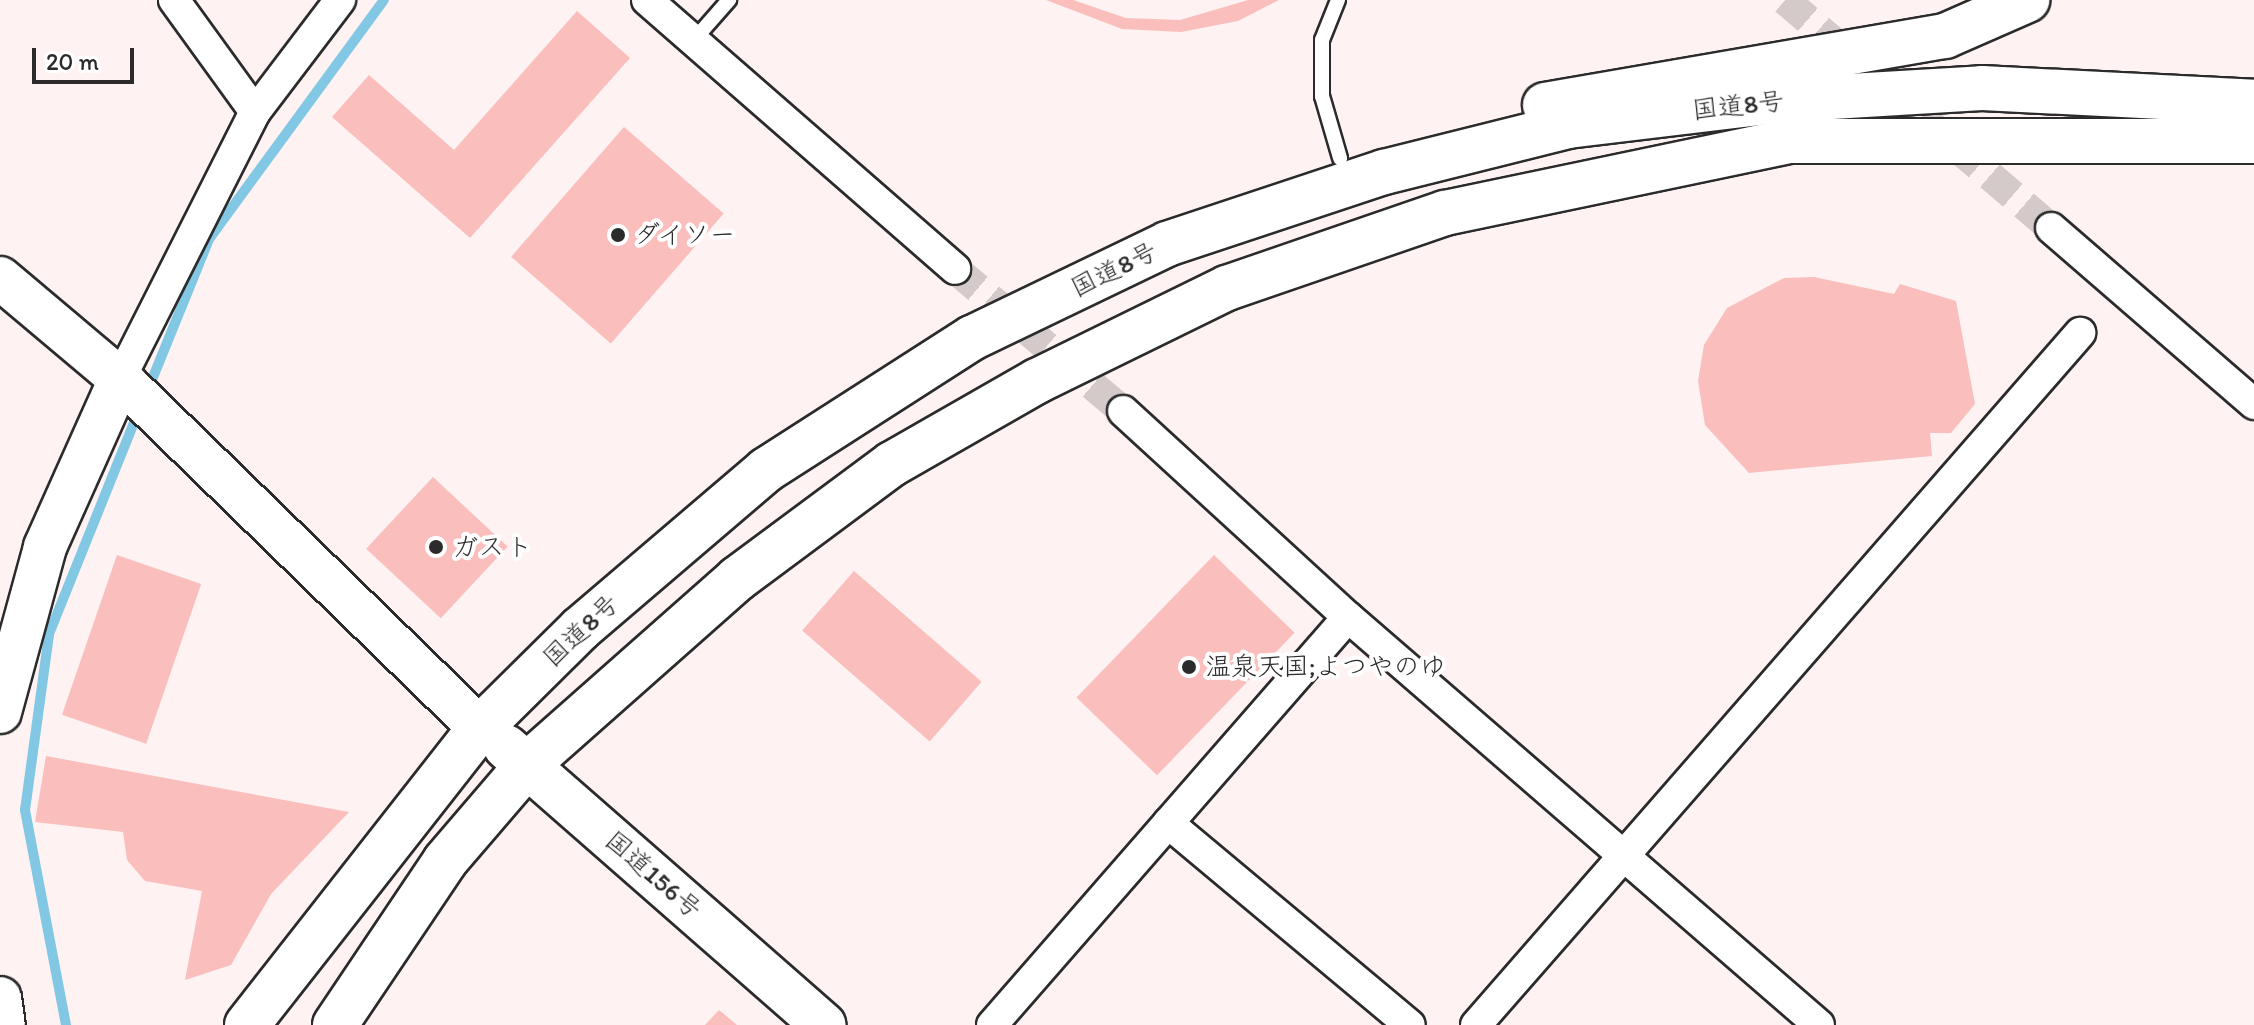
<!DOCTYPE html>
<html>
<head>
<meta charset="utf-8">
<style>
	body { margin:0 }
	#map { position:relative; width:2254px; height:1025px; overflow:hidden; background:#fef2f2; font-family:Itim,"Klee One",sans-serif }
	div>[style] { position:absolute }
	[style*='--x'] { left:calc(var(--x)*1px); top:calc(var(--y)*1px); width:calc(var(--w)*1px); rotate:calc(var(--a)*1deg) }
	.stream>* { height:10px; margin:-5px; padding:0 5px; transform-origin:5px; border-radius:5px; background:#82c7e3 }
	.building>* { inset:0; background:#fabebc; transform-origin:0 0 }
	.street-tunnel>* { height:30px; margin-top:-15px; transform-origin:0; background:repeating-linear-gradient(90deg,#d4caca 0 30px,transparent 0 45px) }
	.roads { filter:drop-shadow(2px 0 #2b2b2b) drop-shadow(-2px 0 #2b2b2b) drop-shadow(0 2px #2b2b2b) drop-shadow(0 -2px #2b2b2b) }
	.lane>* { height:14px; margin:-7px; padding:0 7px; transform-origin:7px; border-radius:7px; background:#fff }
	.street>* { height:30px; margin:-15px; padding:0 15px; transform-origin:15px; border-radius:15px; background:#fff }
	.secondary>* { height:42px; margin:-21px; padding:0 21px; transform-origin:21px; border-radius:21px; background:#fff }
	.highway>* { height:44px; margin:-22px; padding:0 22px; transform-origin:22px; border-radius:22px; background:#fff }
	.dots>* { width:22px; height:22px; translate:-50% -50%; box-sizing:border-box; border:4px solid #fff; border-radius:50% }
	span { translate:-50% -50%; white-space:nowrap; text-align:center; line-height:1.15; -webkit-text-stroke:8px #fff; paint-order:stroke }
	.street-label { font-size:26px; color:#2b2b2b }
	.poi-label { font-size:26px; color:#2b2b2b }
	.left { translate:0 -50%; text-align:left }
	.scale { position:absolute; left:32px; top:48px; width:102px; height:36px; box-sizing:border-box; border:4px solid #2b2b2b; border-top:0; padding-left:10px; font-size:24px; line-height:28px; white-space:nowrap; color:#2b2b2b; -webkit-text-stroke:6px #fff; paint-order:stroke }
</style>
</head>
<body>
<div id="map">
	<div class="stream">
		<i style="--x:147;--y:392;--w:165;--a:-67.9"></i>
		<i style="--x:209;--y:239;--w:296;--a:-53.8"></i>
		<i style="--x:66;--y:1025;--w:219;--a:-100.8"></i>
		<i style="--x:25;--y:810;--w:178;--a:-82.2"></i>
		<i style="--x:49;--y:634;--w:241;--a:-68.1"></i>
	</div>
	<div class="building">
		<i style="clip-path:polygon(1046px 0,1073px 0,1126px 18px,1180px 20px,1248px 0,1279px 0,1238px 21px,1181px 32px,1122px 29px)"></i>
		<i style="clip-path:polygon(577px 11px,630px 58px,470px 238px,332px 117px,369px 75px,454px 150px)"></i>
		<i style="left:624px;top:127px;width:132px;height:172px;rotate:41deg"></i>
		<i style="clip-path:polygon(1814px 277px,1894px 294px,1900px 284px,1956px 301px,1975px 404px,1951px 433px,1930px 433px,1932px 456px,1749px 473px,1705px 425px,1698px 381px,1704px 345px,1727px 308px,1784px 278px)"></i>
		<i style="left:433px;top:477px;width:102px;height:98px;rotate:43deg"></i>
		<i style="left:117px;top:555px;width:89px;height:169px;rotate:19deg"></i>
		<i style="left:1214px;top:555px;width:112px;height:198px;rotate:44deg"></i>
		<i style="left:854px;top:571px;width:169px;height:79px;rotate:41deg"></i>
		<i style="clip-path:polygon(46px 756px,349px 812px,271px 894px,231px 965px,185px 980px,202px 891px,145px 881px,127px 860px,123px 832px,35px 822px)"></i>
		<i style="clip-path:polygon(719px 1010px,737px 1025px,705px 1025px)"></i>
	</div>
	<div class="street-tunnel">
		<i style="--x:1785;--y:0;--w:350;--a:40.6"></i>
		<i style="--x:955;--y:269;--w:220;--a:40.2"></i>
	</div>
	<div class="roads">
		<div class="lane">
			<i style="--x:1338;--y:0;--w:43;--a:111.8"></i>
			<i style="--x:1322;--y:40;--w:56;--a:90"></i>
			<i style="--x:1322;--y:96;--w:65;--a:73.8"></i>
			<i style="--x:693;--y:41;--w:55;--a:-48.7"></i>
		</div>
		<div class="street">
			<i style="--x:174;--y:0;--w:138;--a:54.1"></i>
			<i style="--x:647;--y:0;--w:409;--a:41.1"></i>
			<i style="--x:2051;--y:228;--w:269;--a:40.9"></i>
			<i style="--x:120;--y:379;--w:299;--a:-63.2"></i>
			<i style="--x:255;--y:112;--w:141;--a:-52.8"></i>
			<i style="--x:1123;--y:411;--w:305;--a:42.5"></i>
			<i style="--x:1348;--y:617;--w:623;--a:40.9"></i>
			<i style="--x:1168;--y:823;--w:315;--a:39.9"></i>
			<i style="--x:992;--y:1025;--w:541;--a:-48.89"></i>
			<i style="--x:1476;--y:1025;--w:919;--a:-48.88"></i>
		</div>
		<div class="secondary">
			<i style="--x:0;--y:278;--w:166;--a:40.1"></i>
			<i style="--x:127;--y:385;--w:492;--a:44.2"></i>
			<i style="--x:0;--y:712;--w:171;--a:-74.7"></i>
			<i style="--x:45;--y:547;--w:184;--a:-65.9"></i>
			<i style="--x:0;--y:998;--w:27;--a:82"></i>
		</div>
		<div class="highway">
			<i style="--x:1545;--y:105;--w:406;--a:-9.8"></i>
			<i style="--x:1945;--y:36;--w:90;--a:-23.7"></i>
			<i style="--x:506;--y:747;--w:422;--a:41.2"></i>
			<i style="--x:247;--y:1025;--w:377;--a:-51.9"></i>
			<i style="--x:480;--y:728;--w:141;--a:-44.7"></i>
			<i style="--x:580;--y:629;--w:245;--a:-40.5"></i>
			<i style="--x:766;--y:470;--w:245;--a:-32.7"></i>
			<i style="--x:972;--y:338;--w:216;--a:-25.7"></i>
			<i style="--x:1167;--y:244;--w:229;--a:-18.4"></i>
			<i style="--x:1384;--y:172;--w:190;--a:-14"></i>
			<i style="--x:1568;--y:126;--w:216;--a:-6.9"></i>
			<i style="--x:1782;--y:100;--w:200;--a:-3.4"></i>
			<i style="--x:1982;--y:88;--w:272;--a:2.9"></i>
			<i style="--x:335;--y:1025;--w:197;--a:-56.1"></i>
			<i style="--x:445;--y:861;--w:128;--a:-49.4"></i>
			<i style="--x:528;--y:764;--w:279;--a:-41.5"></i>
			<i style="--x:737;--y:579;--w:193;--a:-36.6"></i>
			<i style="--x:892;--y:464;--w:167;--a:-29.8"></i>
			<i style="--x:1037;--y:381;--w:212;--a:-26.1"></i>
			<i style="--x:1227;--y:288;--w:231;--a:-19"></i>
			<i style="--x:1445;--y:213;--w:352;--a:-11.8"></i>
			<i style="--x:1790;--y:141;--w:464;--a:0"></i>
		</div>
	</div>
	<div class="dots">
		<i style="left:618px;top:235px;background:#2b2b2b"></i>
		<i style="left:436px;top:547px;background:#2b2b2b"></i>
		<i style="left:1189px;top:667px;background:#2b2b2b"></i>
	</div>
	<div class="street-label">
		<span style="left:1738px;top:106px;rotate:-6deg">国道8号</span>
		<span style="left:1114px;top:270px;rotate:-26deg">国道8号</span>
		<span style="left:581px;top:631px;rotate:-43deg">国道8号</span>
		<span style="left:653px;top:875px;rotate:41deg">国道156号</span>
	</div>
	<div class="poi-label">
		<span class="left" style="left:634px;top:235px">ダイソー</span>
		<span class="left" style="left:452px;top:547px">ガスト</span>
		<span class="left" style="left:1205px;top:667px">温泉天国;よつやのゆ</span>
	</div>
	<div class="scale">20 m</div>
</div>
</body>
</html>
